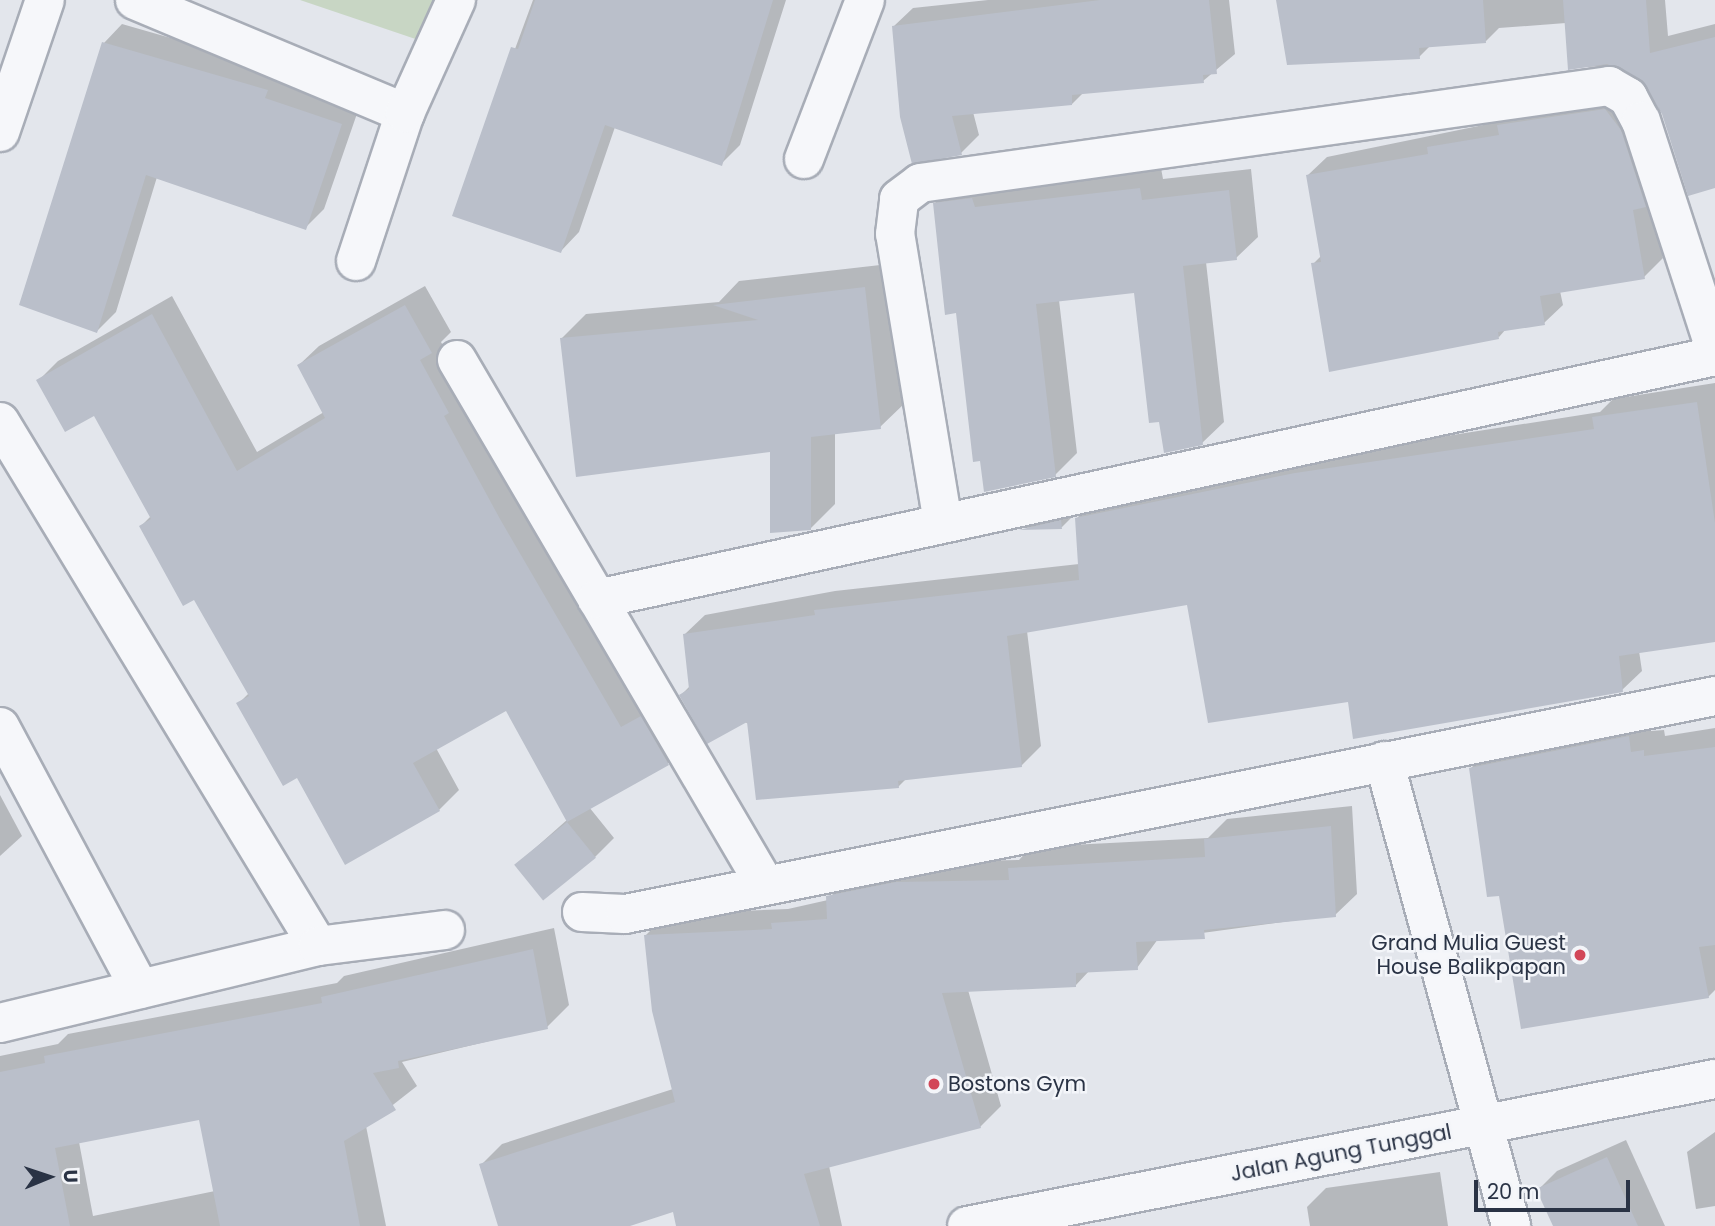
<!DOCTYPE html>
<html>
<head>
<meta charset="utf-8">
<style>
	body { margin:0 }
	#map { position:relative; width:1715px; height:1226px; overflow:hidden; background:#e3e6ec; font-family:Poppins,sans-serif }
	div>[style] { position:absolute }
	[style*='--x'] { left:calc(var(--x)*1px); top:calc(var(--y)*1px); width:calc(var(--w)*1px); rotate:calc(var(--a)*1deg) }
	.green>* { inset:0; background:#c8d6c4 }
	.shadow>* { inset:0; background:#0003 }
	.building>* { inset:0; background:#babfca; transform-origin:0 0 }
	.roads { filter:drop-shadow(2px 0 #a8adb7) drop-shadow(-2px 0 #a8adb7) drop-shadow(0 2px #a8adb7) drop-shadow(0 -2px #a8adb7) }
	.minor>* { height:38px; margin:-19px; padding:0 19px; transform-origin:19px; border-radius:19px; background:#f6f7fa }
	.dots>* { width:19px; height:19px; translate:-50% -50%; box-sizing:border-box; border:4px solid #f3f5f9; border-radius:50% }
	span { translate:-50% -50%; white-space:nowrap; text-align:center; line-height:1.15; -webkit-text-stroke:5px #f3f5f9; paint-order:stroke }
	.poi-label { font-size:21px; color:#2a3345 }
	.right { translate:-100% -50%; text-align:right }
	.left { translate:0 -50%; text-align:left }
	.street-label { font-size:21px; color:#2a3345 }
	.north { position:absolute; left:14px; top:1142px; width:70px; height:70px; -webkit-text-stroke:5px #f3f5f9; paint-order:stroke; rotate:88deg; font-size:19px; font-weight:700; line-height:28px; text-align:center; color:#2a3345 }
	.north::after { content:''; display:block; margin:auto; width:24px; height:32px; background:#2a3345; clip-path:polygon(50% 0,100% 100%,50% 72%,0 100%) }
	.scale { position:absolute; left:1474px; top:1180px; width:156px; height:32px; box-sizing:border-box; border:4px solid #2a3345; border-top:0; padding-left:9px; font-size:21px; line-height:24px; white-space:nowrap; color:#2a3345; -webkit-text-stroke:5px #f3f5f9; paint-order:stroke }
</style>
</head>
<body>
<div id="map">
	<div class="green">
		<i style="clip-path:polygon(300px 0,471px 0,454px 52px)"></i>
	</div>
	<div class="shadow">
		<i style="clip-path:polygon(533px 0,786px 0,740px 145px,721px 164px,615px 127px,579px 232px,561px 251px,454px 215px)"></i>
		<i style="clip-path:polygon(988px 0,1229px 0,1235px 54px,1203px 81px,1084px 92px,1072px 104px,973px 112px,979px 135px,961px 153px,894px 26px,913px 8px)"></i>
		<i style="clip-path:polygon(1277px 0,1665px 0,1668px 36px,1715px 24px,1715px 120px,1620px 65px,1570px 68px,1566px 23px,1499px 28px,1486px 41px,1430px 46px,1419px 57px)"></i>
		<i style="clip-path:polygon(122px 24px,286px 71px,360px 105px,324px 209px,305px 228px,157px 177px,116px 312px,97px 331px,104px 43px)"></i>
		<i style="clip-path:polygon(1630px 95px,1663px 258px,1644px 277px,1560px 291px,1563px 305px,1544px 323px,1506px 329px,1499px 337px,1313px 264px,1322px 255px,1308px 175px,1327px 157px)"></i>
		<i style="clip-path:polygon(1161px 168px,1163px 179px,1251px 169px,1258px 237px,1236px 258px,1206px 262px,1224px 422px,1202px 443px,1136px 291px,1059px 300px,1077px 453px,1055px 475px,957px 311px,934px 204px,956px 182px)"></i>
		<i style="clip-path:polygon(889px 264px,905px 403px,880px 427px,835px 432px,835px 504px,811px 528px,772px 450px,562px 338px,586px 314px,719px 302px,739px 281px)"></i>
		<i style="clip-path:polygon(425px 286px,451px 332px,441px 342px,468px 392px,688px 744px,668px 763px,589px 807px,614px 838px,595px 857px,516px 865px,568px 819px,507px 708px,436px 748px,459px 790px,439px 810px,238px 704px,249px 693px,195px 597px,141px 526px,152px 515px,95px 414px,38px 381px,58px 361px,172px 296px,257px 452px,324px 412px,299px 365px,319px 346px)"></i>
		<i style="clip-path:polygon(1715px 383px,1715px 640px,1639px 651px,1642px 671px,1622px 690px,1349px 700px,1188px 603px,1027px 631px,1041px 746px,1021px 766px,906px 779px,898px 787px,681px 695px,691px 685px,685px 634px,705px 615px,835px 591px,1079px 564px,1077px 518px,1096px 499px,1229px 470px,1600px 412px,1613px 399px)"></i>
		<i style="clip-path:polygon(1080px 509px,1062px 527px,1023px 528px,1039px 511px)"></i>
		<i style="clip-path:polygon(1649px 715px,1651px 731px,1664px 730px,1665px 736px,1715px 728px,1715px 990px,1708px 997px,1500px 894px,1471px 768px,1492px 747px)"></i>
		<i style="clip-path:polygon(0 795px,22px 836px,0 856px)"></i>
		<i style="clip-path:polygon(1352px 806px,1357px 894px,1335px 915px,1158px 939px,1137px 968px,1090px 970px,1076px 985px,968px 990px,1001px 1106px,980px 1127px,829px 1166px,842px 1226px,677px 1226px,675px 1210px,625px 1226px,500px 1226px,481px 1165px,502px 1144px,673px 1089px,646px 935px,667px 914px,788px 909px,828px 900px,849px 875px,918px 862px,1019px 860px,1031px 847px,1208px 838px,1227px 819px)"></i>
		<i style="clip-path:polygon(evenodd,554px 928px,569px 1005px,547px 1027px,402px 1062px,417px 1086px,366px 1126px,386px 1226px,0 1226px,0 1056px,58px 1044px,68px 1034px,337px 983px,344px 976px,554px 928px,201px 1118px,215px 1191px,93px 1216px,79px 1142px,201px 1118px)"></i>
		<i style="clip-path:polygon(1715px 1132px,1715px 1206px,1696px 1209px,1687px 1152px)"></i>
		<i style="clip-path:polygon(1626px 1140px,1665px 1226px,1554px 1226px,1538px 1190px,1557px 1171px)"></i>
		<i style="clip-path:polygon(1440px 1172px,1448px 1226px,1310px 1226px,1307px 1207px,1326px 1188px)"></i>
	</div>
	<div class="building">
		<i style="clip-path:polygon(535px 0,773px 0,722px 166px,605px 125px,561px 253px,452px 216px,511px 47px,518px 49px)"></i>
		<i style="clip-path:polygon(1100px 0,1209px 0,1217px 74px,1203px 75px,1204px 83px,1072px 95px,1072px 105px,952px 116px,962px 155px,912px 164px,900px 117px,892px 26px)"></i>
		<i style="clip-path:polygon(1276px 0,1483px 0,1486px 43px,1419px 48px,1420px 59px,1287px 65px)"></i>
		<i style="clip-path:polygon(1563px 0,1646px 0,1650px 53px,1715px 37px,1715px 188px,1688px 196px,1662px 114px,1640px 79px,1607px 64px,1568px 70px)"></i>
		<i style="clip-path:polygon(102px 42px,268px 90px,265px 98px,342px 124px,306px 230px,146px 175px,97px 333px,19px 305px)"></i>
		<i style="clip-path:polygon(1605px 109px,1621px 130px,1646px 207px,1633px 210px,1645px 279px,1540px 296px,1545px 325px,1498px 332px,1499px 339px,1329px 372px,1311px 263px,1321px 262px,1306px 175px,1428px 154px,1427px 147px,1499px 135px,1497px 125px)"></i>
		<i style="clip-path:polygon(1140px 188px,1142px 200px,1229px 190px,1237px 260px,1183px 266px,1203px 445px,1164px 453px,1159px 422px,1149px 423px,1134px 293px,1036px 304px,1056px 477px,984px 492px,980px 461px,973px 462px,956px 313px,945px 315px,933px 203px,972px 198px,975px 207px)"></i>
		<i style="clip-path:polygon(865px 287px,881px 429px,811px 437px,811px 530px,770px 533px,770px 452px,576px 477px,560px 338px,758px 320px,713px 305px)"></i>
		<i style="clip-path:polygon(405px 305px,432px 353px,420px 360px,449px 413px,444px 416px,500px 519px,621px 727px,641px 716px,669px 765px,567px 822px,506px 711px,413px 763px,440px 811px,345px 865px,297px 778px,283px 786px,236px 703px,249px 696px,194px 600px,183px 606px,139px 526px,151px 519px,94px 416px,65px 432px,36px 380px,152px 314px,237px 471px,325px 418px,297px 365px)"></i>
		<i style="clip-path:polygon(1697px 402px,1715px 523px,1715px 642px,1619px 656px,1623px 692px,1353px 739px,1348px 702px,1208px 723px,1187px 605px,1007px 636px,1022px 767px,898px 781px,899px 788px,756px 800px,747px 722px,707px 744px,679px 695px,689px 689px,683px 634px,815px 615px,814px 610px,1079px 580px,1075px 518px,1295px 473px,1594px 429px,1592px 417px)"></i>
		<i style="clip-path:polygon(1061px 520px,1062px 529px,1019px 530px)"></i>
		<i style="clip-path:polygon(1629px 736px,1631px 752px,1644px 750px,1644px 756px,1715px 747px,1715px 945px,1699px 947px,1709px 998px,1521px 1029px,1499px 896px,1487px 897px,1469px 768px)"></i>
		<i style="left:567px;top:822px;width:46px;height:68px;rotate:51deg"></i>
		<i style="clip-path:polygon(1331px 826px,1336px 917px,1204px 930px,1205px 939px,1136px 942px,1138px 970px,1076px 973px,1076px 987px,942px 993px,981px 1128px,804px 1174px,820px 1226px,676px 1226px,673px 1212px,630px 1226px,498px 1226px,479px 1164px,675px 1102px,652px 1011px,644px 935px,772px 929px,771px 923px,827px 919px,826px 896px,896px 882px,1009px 880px,1008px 868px,1205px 857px,1204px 839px)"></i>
		<i style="clip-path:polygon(533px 949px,548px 1029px,398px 1061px,399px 1068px,373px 1073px,396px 1110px,344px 1141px,360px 1226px,220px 1226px,199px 1120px,55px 1148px,70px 1226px,0 1226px,0 1072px,45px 1063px,44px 1056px,322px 1003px,321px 997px)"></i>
		<i style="clip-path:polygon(1607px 1157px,1638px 1226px,1553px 1226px,1536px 1189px)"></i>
	</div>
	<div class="roads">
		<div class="minor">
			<i style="--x:135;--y:0;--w:293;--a:22.7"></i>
			<i style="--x:0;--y:132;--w:139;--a:-71.2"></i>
			<i style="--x:804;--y:159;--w:170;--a:-69"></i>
			<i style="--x:356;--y:261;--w:156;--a:-71.7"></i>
			<i style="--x:405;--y:113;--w:124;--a:-65.7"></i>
			<i style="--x:457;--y:360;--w:606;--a:59.59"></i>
			<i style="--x:0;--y:422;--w:613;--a:58.75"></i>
			<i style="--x:943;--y:523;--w:293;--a:-99.4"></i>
			<i style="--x:895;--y:234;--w:35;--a:-83"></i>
			<i style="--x:899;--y:199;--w:26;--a:-37"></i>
			<i style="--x:920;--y:183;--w:696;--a:-8.01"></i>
			<i style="--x:1609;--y:86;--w:22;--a:30"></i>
			<i style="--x:1628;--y:97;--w:27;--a:62"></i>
			<i style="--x:1641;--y:121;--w:240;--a:72"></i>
			<i style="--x:597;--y:599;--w:1144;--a:-12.26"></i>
			<i style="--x:0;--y:727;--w:297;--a:61.9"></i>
			<i style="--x:1384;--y:761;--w:482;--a:74.7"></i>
			<i style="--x:582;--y:912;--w:43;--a:2.7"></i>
			<i style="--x:625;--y:914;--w:1112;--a:-11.31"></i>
			<i style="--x:0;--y:1023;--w:327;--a:-13.6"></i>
			<i style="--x:318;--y:946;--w:128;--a:-7.2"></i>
			<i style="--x:967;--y:1226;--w:762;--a:-11.12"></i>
		</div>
	</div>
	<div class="dots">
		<i style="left:1580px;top:955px;background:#d24758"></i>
		<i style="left:934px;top:1084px;background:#d24758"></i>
	</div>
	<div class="poi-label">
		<span class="right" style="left:1566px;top:955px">Grand Mulia Guest<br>House Balikpapan</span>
		<span class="left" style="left:948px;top:1084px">Bostons Gym</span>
	</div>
	<div class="street-label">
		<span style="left:1341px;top:1153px;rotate:-11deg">Jalan Agung Tunggal</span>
	</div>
	<div class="north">U</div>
	<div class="scale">20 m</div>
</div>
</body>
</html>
